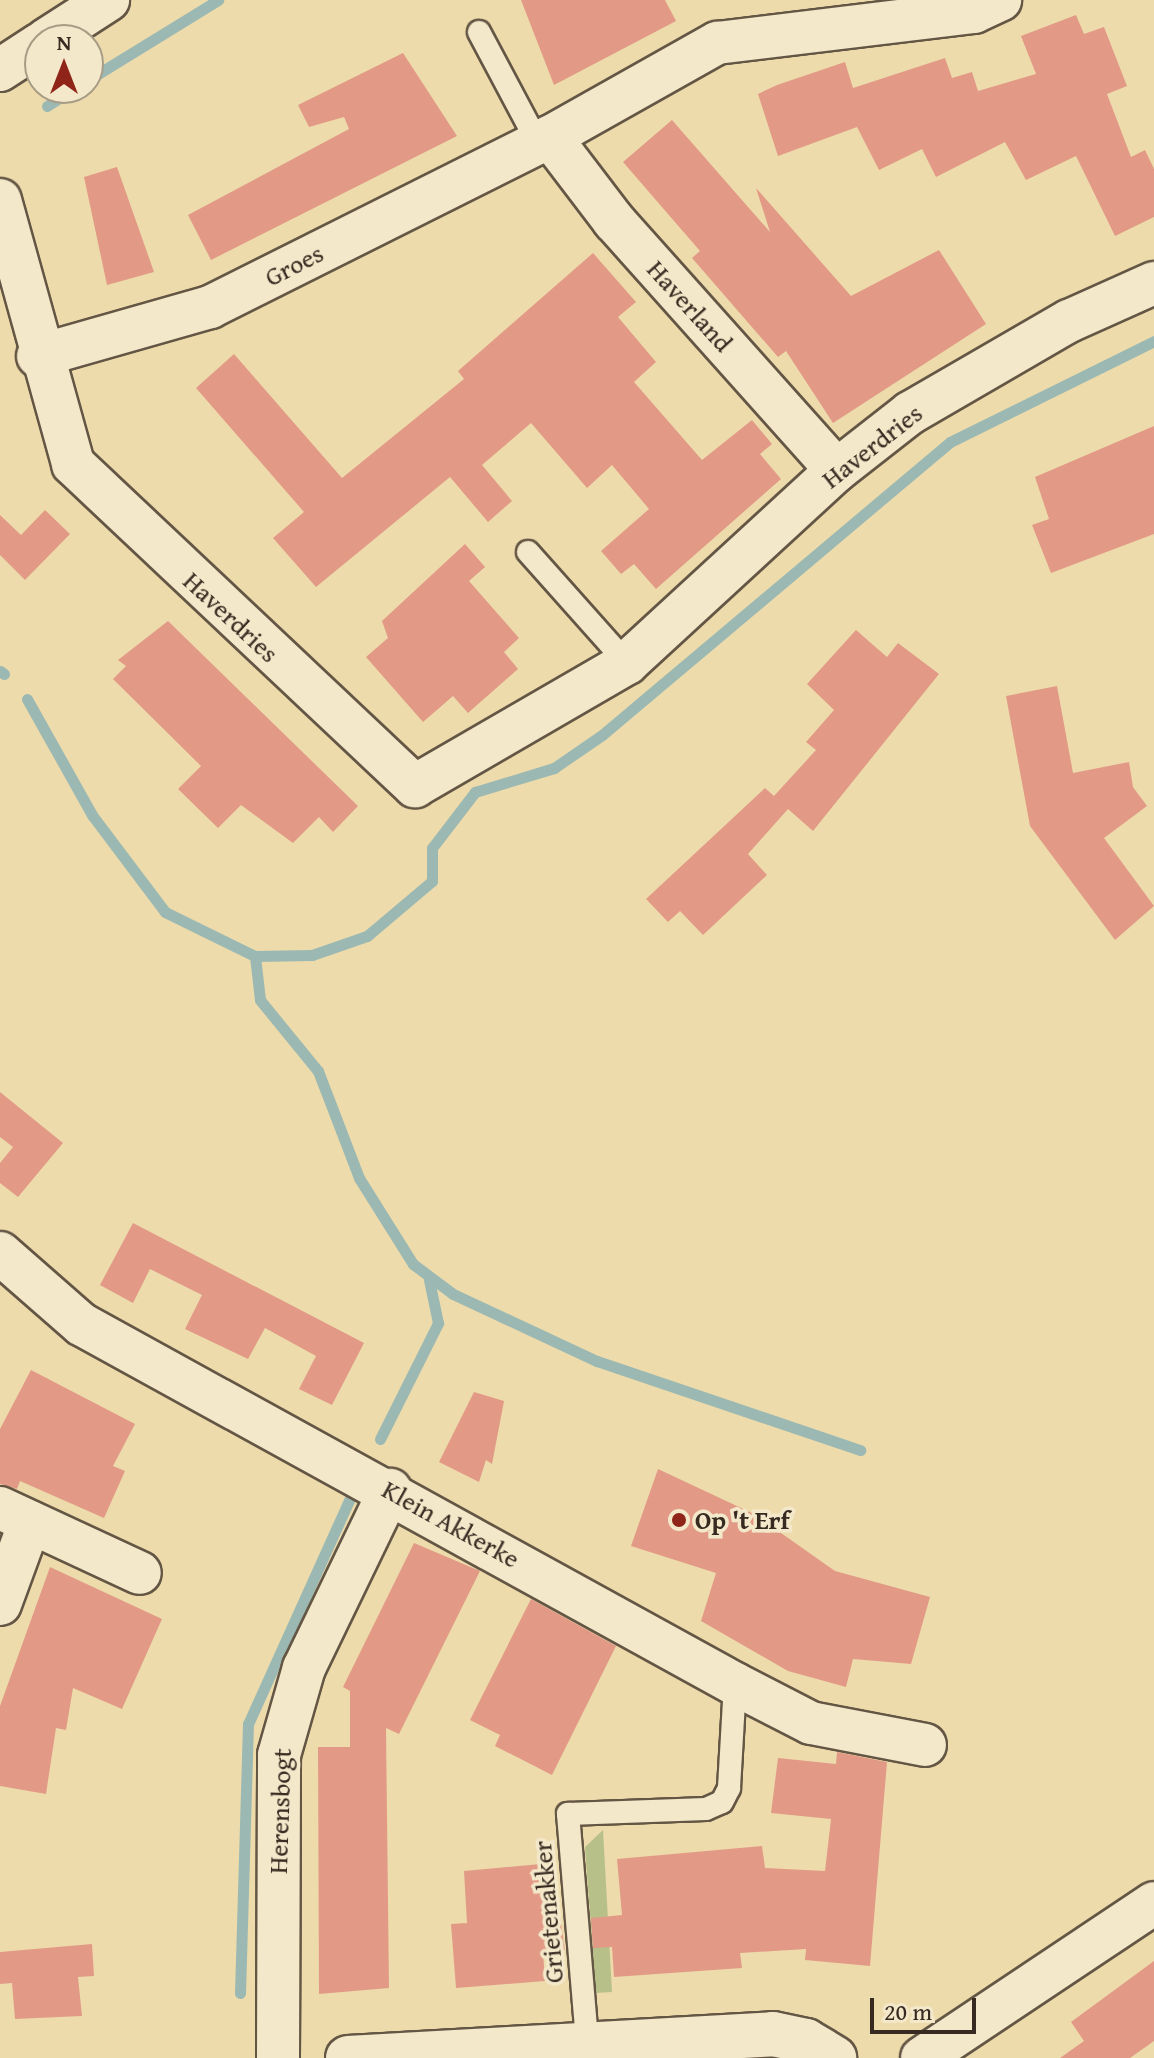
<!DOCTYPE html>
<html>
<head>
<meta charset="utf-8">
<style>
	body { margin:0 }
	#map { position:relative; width:1154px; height:2058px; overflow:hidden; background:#eddbac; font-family:"Gentium Book Plus",serif }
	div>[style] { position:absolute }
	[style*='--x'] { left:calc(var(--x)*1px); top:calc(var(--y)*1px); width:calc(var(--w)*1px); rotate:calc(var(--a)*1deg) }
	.green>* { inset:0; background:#b8c08a }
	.stream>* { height:11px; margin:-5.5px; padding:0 5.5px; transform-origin:5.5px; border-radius:5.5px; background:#9bb9b2 }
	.building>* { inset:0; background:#e29a86 }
	.roads { filter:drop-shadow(2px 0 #645644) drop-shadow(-2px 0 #645644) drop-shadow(0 2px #645644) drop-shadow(0 -2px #645644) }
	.service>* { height:22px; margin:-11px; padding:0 11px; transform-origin:11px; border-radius:11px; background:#f3e8c9 }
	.minor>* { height:42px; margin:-21px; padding:0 21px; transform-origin:21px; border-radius:21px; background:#f3e8c9 }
	.tertiary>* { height:44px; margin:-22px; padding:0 22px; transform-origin:22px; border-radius:22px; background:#f3e8c9 }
	.dots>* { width:22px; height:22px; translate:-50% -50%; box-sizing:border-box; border:4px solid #f3e8c9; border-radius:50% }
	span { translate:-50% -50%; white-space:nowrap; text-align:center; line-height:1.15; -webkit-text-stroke:7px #f3e8c9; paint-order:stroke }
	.street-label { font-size:26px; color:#362a21 }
	.poi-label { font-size:26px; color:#362a21; font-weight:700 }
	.left { translate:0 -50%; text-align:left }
	.north { position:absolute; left:24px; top:24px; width:80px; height:80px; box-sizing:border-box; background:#f3e8c9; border:2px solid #a79c86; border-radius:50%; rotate:0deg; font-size:22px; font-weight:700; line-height:32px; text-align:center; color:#362a21 }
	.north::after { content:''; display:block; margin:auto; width:28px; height:36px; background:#8f2418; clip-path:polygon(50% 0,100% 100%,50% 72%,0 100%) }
	.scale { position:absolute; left:870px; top:1998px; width:106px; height:36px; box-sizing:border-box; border:4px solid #362a21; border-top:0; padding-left:10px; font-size:24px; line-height:28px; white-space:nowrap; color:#362a21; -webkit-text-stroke:6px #f3e8c9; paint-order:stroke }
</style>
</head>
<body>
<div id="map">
	<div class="green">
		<i style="clip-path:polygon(603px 1830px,612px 1992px,596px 1993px,585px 1847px)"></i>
	</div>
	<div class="stream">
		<i style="--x:88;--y:80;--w:153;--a:-31.6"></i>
		<i style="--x:47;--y:106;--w:33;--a:-33"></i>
		<i style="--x:0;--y:671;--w:5;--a:37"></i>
		<i style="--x:27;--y:699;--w:133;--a:60.7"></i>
		<i style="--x:92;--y:815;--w:121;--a:53"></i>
		<i style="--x:165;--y:912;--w:100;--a:26.1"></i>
		<i style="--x:255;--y:956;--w:44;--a:83.5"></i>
		<i style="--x:260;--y:1000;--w:92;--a:50.8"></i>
		<i style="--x:318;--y:1071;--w:115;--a:69"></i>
		<i style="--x:359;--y:1178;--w:102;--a:57.9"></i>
		<i style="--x:413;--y:1264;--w:50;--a:36.9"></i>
		<i style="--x:453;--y:1294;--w:159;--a:25"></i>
		<i style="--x:597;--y:1361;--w:278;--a:18.7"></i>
		<i style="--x:255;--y:956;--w:57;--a:-1"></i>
		<i style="--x:312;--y:955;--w:58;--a:-19.1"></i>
		<i style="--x:367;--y:936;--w:85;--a:-40.2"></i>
		<i style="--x:432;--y:881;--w:33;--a:-90"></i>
		<i style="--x:432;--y:848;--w:71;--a:-52.5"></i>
		<i style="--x:475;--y:792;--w:83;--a:-16.9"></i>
		<i style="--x:554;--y:768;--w:58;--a:-34.5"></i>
		<i style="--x:602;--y:735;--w:455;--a:-40.1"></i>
		<i style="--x:950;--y:442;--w:228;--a:-26.3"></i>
		<i style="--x:380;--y:1439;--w:130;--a:-63.4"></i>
		<i style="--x:438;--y:1323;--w:44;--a:-101.8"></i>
		<i style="--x:240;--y:1993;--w:269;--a:-88.3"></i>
		<i style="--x:248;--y:1724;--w:250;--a:-65.7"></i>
	</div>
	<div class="building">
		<i style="clip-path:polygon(521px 0,665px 0,676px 21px,554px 85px)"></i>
		<i style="clip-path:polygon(1076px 15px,1084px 34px,1104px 27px,1127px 86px,1107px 94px,1131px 157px,1145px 150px,1154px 169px,1154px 217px,1115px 236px,1076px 156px,1026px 180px,1005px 142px,936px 177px,922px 149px,879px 170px,857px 127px,778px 156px,758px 94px,777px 85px,845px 62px,853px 88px,945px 58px,952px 78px,972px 72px,978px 91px,1036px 74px,1021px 36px)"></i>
		<i style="clip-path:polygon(403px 53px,457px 136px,211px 260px,188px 215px,349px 129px,344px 117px,309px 127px,298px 105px)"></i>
		<i style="clip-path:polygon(672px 120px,770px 232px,756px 188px,851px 296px,939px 250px,986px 324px,833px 423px,786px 351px,778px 357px,692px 258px,700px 251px,623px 162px)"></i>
		<i style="clip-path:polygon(117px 167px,154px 272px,107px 285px,84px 177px)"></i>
		<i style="clip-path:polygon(593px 253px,636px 302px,618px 317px,656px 362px,634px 382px,702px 460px,752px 420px,772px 444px,760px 454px,781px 479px,656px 589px,634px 564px,621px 574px,601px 551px,649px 509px,612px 465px,587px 488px,531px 423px,482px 465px,512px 501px,488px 522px,450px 477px,316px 587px,273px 538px,304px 512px,196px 388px,234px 354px,342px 478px,464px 379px,458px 371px)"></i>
		<i style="clip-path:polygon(1154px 426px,1154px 534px,1051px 573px,1032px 525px,1049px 519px,1035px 477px)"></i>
		<i style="clip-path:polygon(45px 510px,70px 534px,25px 580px,0 555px,0 515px,21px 535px)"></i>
		<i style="clip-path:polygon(465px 544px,485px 567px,469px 581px,519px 638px,504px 652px,518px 669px,468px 713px,453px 696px,423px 722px,366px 657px,388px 638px,382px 621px)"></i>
		<i style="clip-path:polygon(168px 621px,358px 806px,333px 832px,319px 817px,293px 843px,241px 805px,218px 828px,178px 789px,201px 766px,113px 679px,126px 666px,118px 660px)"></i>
		<i style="clip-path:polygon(856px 630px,887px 657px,898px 643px,939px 674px,813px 831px,788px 809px,748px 854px,767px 875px,703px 935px,680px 911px,668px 922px,646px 899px,765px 788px,774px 796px,816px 750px,806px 742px,834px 710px,807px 684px)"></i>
		<i style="clip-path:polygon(1057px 686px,1073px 773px,1129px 762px,1133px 787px,1147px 806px,1104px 838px,1154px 906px,1115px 940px,1030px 826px,1006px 696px)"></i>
		<i style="clip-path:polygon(0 1092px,63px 1143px,18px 1197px,0 1183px,0 1163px,13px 1147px,0 1137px)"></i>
		<i style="clip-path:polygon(133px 1223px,364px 1343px,332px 1405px,299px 1389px,316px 1356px,265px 1328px,248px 1359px,185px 1329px,202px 1295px,150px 1269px,133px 1303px,100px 1285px)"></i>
		<i style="clip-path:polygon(31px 1370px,135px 1424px,113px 1466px,125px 1471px,104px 1518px,20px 1481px,17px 1489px,0 1484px,0 1429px)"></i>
		<i style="clip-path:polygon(474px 1392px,504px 1401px,492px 1464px,486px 1460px,479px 1482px,439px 1462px)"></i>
		<i style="clip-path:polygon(658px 1469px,754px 1514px,835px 1571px,930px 1597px,911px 1664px,853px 1659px,846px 1687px,788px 1671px,701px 1621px,716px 1573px,631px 1546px)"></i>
		<i style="clip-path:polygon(414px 1543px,480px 1571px,399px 1734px,386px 1728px,389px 1988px,319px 1994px,318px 1747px,350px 1747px,350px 1691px,343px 1687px)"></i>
		<i style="clip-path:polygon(50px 1567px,162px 1619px,122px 1709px,73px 1688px,66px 1730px,56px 1728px,46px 1794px,0 1786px,0 1706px)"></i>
		<i style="clip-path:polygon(531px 1599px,616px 1646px,552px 1775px,495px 1746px,500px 1735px,470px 1720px)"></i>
		<i style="clip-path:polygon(837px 1752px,887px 1762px,870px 1966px,805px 1960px,806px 1949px,740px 1953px,742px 1968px,614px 1977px,612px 1947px,593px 1948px,591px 1918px,622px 1915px,617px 1859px,762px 1846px,765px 1868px,825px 1871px,831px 1819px,771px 1813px,778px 1758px,836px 1764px)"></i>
		<i style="clip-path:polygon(552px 1863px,565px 1950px,543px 1952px,545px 1981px,456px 1988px,451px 1924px,467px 1923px,464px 1871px)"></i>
		<i style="clip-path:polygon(92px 1944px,94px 1976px,78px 1977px,82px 2016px,15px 2019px,12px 1983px,0 1984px,0 1952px)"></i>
		<i style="clip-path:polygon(1154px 1961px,1154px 2041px,1130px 2058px,1060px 2058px,1084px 2041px,1071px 2022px)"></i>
	</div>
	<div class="roads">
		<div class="service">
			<i style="--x:479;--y:32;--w:126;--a:62"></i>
			<i style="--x:528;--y:552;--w:149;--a:48.3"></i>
			<i style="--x:587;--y:2040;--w:227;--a:-94.8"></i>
			<i style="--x:568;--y:1814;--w:138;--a:-2.1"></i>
			<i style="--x:706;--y:1809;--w:17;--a:-24"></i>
			<i style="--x:722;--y:1802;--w:16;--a:-63"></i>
			<i style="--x:729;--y:1788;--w:104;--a:-86.7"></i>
		</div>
		<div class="minor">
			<i style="--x:46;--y:40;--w:74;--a:-32.8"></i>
			<i style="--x:0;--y:70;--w:48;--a:-33"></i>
			<i style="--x:550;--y:137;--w:106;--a:52.7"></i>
			<i style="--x:614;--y:221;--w:334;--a:48.2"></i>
			<i style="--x:0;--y:200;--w:274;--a:74.5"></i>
			<i style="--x:73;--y:464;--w:470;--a:43.3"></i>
			<i style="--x:415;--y:786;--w:245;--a:-30.1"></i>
			<i style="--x:627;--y:663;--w:285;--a:-42.6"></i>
			<i style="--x:837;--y:470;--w:93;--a:-38"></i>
			<i style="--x:910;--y:413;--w:184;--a:-30.1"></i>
			<i style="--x:1069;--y:321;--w:93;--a:-24.1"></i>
			<i style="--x:38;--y:356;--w:179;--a:-15.9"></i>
			<i style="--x:210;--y:307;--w:380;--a:-26.6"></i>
			<i style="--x:550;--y:137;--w:192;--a:-29.4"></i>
			<i style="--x:717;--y:43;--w:259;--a:-6.9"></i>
			<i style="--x:974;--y:12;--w:29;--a:-25"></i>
			<i style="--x:0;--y:1253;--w:108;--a:41.2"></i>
			<i style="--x:81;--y:1324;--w:747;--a:28.83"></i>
			<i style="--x:735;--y:1684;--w:85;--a:27.2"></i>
			<i style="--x:811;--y:1723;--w:116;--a:10.9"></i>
			<i style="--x:0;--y:1508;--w:154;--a:24.9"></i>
			<i style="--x:0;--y:1604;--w:87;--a:-69.9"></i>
			<i style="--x:278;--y:2058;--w:303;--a:-89.8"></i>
			<i style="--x:279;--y:1755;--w:91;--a:-74"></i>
			<i style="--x:304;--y:1668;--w:198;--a:-64.2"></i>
			<i style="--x:922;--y:2058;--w:279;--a:-33.7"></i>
		</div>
		<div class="tertiary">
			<i style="--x:348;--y:2058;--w:426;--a:-3.2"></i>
			<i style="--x:773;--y:2034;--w:34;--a:12"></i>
			<i style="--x:806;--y:2041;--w:33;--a:31"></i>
		</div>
	</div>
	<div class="dots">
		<i style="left:679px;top:1520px;background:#8f2418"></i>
	</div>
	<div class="street-label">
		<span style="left:294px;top:265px;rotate:-27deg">Groes</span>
		<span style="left:690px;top:306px;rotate:48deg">Haverland</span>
		<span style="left:872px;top:446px;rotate:-38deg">Haverdries</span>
		<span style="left:231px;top:617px;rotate:43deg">Haverdries</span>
		<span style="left:451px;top:1524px;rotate:29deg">Klein Akkerke</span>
		<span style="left:280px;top:1811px;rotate:-88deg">Herensbogt</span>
		<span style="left:548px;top:1912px;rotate:-95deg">Grietenakker</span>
	</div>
	<div class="poi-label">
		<span class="left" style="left:695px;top:1520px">Op 't Erf</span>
	</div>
	<div class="north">N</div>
	<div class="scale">20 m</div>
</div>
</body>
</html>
